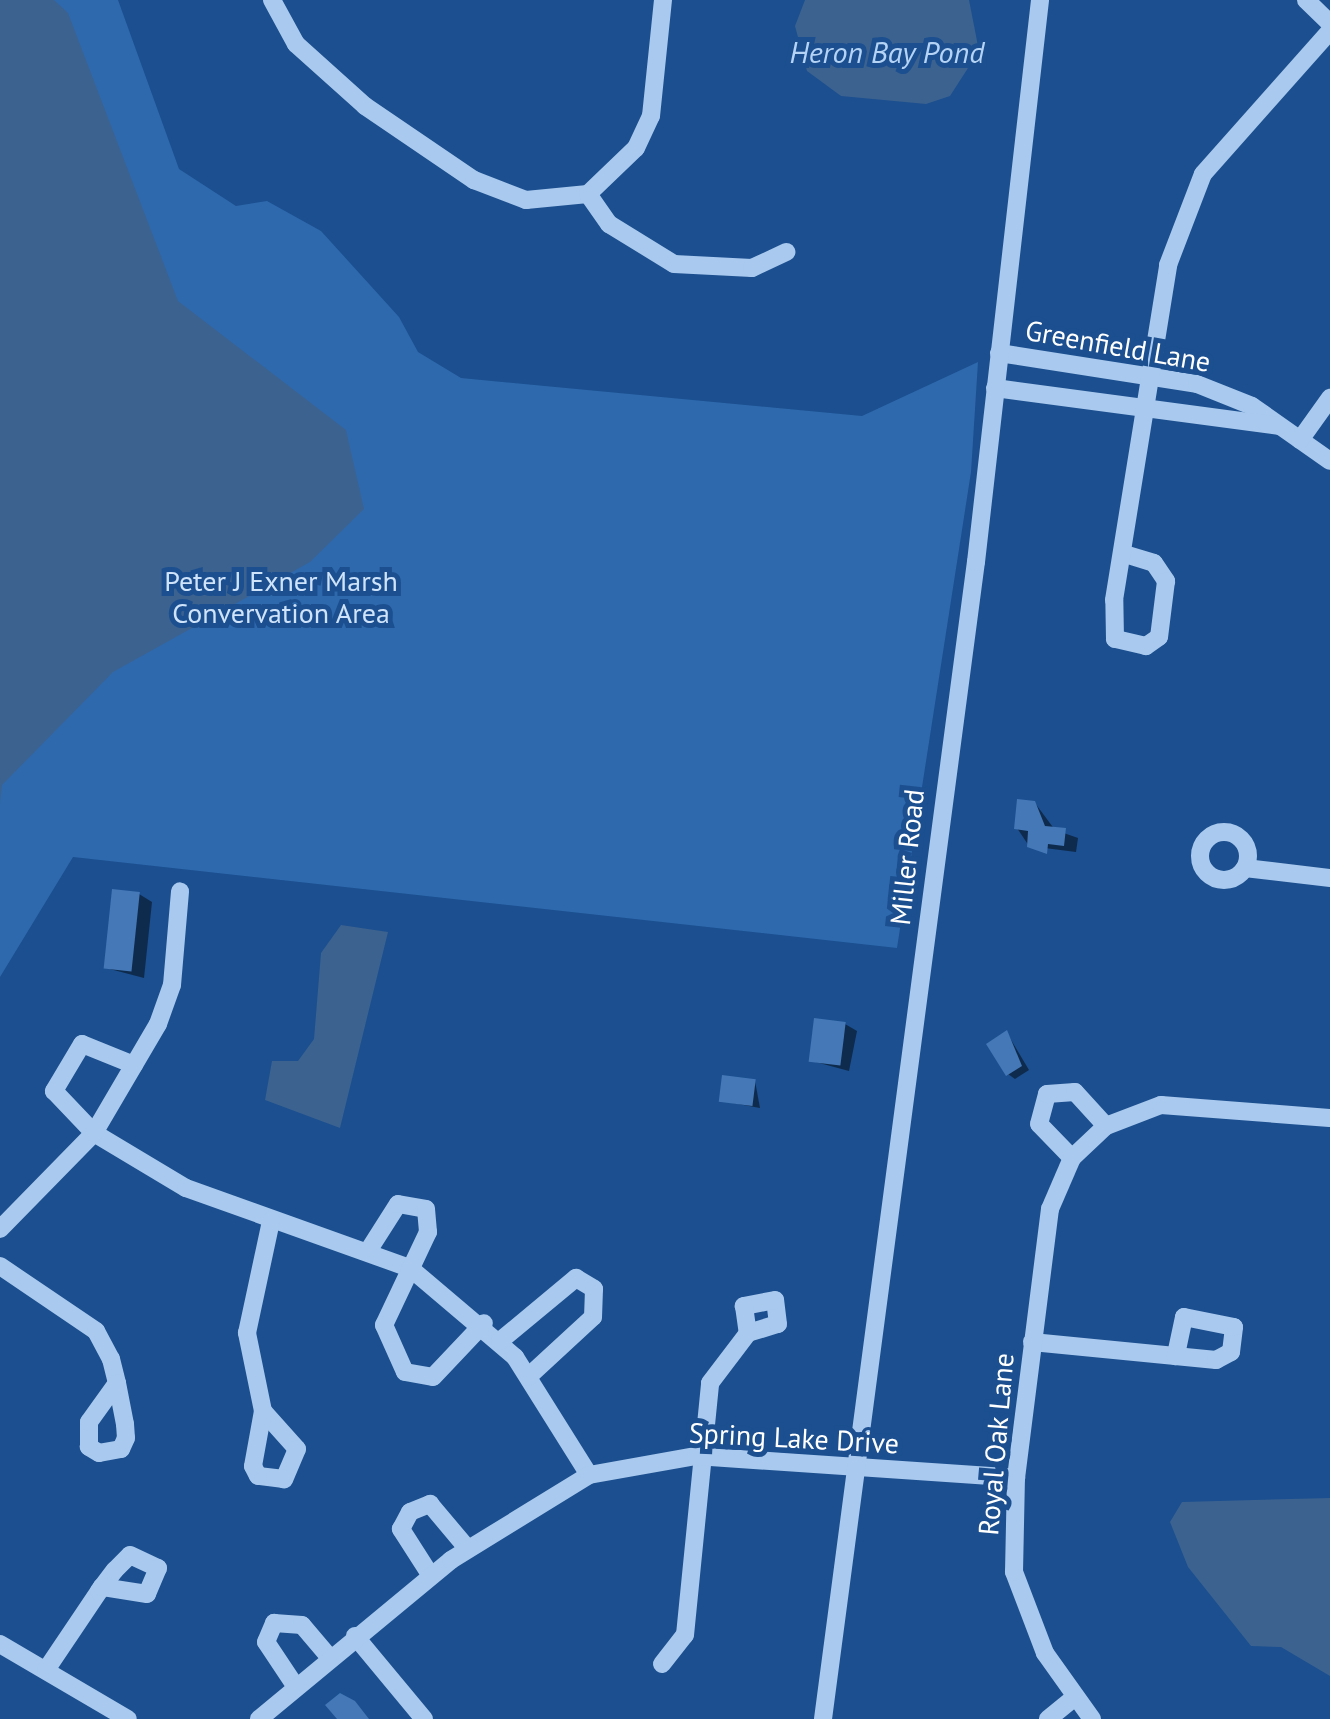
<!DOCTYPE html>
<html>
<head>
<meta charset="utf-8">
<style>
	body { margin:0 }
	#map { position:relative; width:1330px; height:1719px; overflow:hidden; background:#1b4f8f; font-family:"PT Sans",sans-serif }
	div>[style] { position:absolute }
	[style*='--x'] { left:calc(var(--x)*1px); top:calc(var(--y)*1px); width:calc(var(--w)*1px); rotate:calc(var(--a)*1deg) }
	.green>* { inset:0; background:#2e69ad }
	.water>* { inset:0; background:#3c6290 }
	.shadow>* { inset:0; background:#0007 }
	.building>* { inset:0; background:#4478b7; transform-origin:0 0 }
	.minor>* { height:18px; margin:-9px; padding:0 9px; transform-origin:9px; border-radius:9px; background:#a9c9ee }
	.minor>.ring { margin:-9px; padding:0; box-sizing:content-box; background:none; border:18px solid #a9c9ee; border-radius:50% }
	span { translate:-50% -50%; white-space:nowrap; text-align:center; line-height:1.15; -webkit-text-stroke:10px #1b4f8f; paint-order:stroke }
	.street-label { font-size:28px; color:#fff }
	.park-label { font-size:28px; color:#cfe3fa }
	.water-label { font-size:30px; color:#b5d3f5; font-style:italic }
</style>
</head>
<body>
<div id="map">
	<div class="green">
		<i style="clip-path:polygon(0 0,118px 0,179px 169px,236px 206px,267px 201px,321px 231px,399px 317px,418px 352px,461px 378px,862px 416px,978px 362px,971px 472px,897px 948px,73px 857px,0 977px)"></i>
	</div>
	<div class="water">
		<i style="clip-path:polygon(0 0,54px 0,68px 13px,178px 301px,346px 430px,364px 509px,310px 562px,113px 672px,2px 785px,0 803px)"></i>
		<i style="clip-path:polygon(805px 0,969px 0,979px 51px,950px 96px,926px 104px,841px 96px,807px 71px,795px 26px)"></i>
		<i style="clip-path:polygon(341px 925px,388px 932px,340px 1128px,265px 1100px,272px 1061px,298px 1061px,314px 1039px,321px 953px)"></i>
		<i style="clip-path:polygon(1330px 1498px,1330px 1676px,1281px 1647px,1251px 1646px,1188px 1567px,1170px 1522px,1182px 1502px)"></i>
	</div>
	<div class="shadow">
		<i style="clip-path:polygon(1035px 803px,1055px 830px,1078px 838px,1076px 852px,1029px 846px,1017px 828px)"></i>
		<i style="clip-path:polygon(139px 894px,152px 902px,144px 978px,106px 968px)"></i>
		<i style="clip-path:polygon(845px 1024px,857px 1031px,849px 1071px,812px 1061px)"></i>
		<i style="clip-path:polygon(1007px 1033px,1029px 1070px,1015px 1079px,1008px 1074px)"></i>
		<i style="clip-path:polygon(755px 1081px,760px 1108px,722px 1101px)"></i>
	</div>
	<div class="building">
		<i style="clip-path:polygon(1017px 799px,1035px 801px,1045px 826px,1066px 828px,1064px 846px,1048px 844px,1047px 854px,1027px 847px,1028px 831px,1014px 829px)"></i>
		<i style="left:112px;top:889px;width:28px;height:80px;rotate:6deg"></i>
		<i style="left:814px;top:1018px;width:32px;height:44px;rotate:7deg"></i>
		<i style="clip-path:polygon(1007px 1030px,1022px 1066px,1006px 1076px,986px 1044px)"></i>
		<i style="left:722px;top:1075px;width:34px;height:27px;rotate:7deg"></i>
		<i style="clip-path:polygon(340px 1693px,355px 1701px,369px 1719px,337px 1719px,325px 1705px)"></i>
	</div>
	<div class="minor">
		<i style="--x:272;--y:0;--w:50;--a:61.4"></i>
		<i style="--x:296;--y:44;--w:93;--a:41.9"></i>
		<i style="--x:365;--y:106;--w:132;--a:34.2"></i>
		<i style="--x:474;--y:180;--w:56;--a:21"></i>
		<i style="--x:526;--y:200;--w:62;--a:-5.5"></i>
		<i style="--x:588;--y:194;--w:66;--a:-43.8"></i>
		<i style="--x:636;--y:148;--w:35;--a:-65"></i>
		<i style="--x:651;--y:116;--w:117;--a:-84.1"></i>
		<i style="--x:1306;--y:0;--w:33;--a:44"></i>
		<i style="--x:588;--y:194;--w:37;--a:55"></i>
		<i style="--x:609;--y:224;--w:76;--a:31.6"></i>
		<i style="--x:674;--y:264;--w:78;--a:2.9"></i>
		<i style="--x:752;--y:268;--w:38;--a:-25"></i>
		<i style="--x:999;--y:353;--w:200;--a:8.9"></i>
		<i style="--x:1197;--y:384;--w:59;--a:21.8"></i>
		<i style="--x:1252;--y:406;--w:95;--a:35.2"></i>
		<i style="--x:995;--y:388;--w:286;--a:7.6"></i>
		<i style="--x:1300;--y:440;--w:52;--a:-54.5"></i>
		<i style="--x:1128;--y:555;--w:27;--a:17"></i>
		<i style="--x:1154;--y:563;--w:22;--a:56"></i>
		<i style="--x:1166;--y:581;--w:56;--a:97.1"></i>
		<i style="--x:1159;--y:637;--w:16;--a:145"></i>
		<i style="--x:1146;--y:646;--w:32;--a:-167"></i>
		<i style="--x:1115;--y:639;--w:39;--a:-91"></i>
		<i style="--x:1114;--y:600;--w:339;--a:-80.8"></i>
		<i style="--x:1168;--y:265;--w:97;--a:-69"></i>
		<i style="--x:1203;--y:174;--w:191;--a:-48.4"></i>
		<i class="ring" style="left:1200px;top:832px;width:30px;height:30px"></i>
		<i style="--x:1245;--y:868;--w:86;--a:6.7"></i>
		<i style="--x:134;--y:1065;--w:56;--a:-158"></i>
		<i style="--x:82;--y:1044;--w:55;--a:120.8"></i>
		<i style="--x:54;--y:1091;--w:58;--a:46.4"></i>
		<i style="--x:94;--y:1133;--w:107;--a:30.9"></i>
		<i style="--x:186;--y:1188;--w:238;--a:19.7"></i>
		<i style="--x:410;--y:1268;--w:138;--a:40.3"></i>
		<i style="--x:515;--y:1357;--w:139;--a:57.9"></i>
		<i style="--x:1072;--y:1158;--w:47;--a:-134.1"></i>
		<i style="--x:1039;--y:1124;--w:31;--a:-75"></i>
		<i style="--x:1047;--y:1094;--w:28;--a:-4"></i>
		<i style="--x:1075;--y:1092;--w:46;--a:47.6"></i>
		<i style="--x:0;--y:1229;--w:134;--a:-45.6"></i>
		<i style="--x:94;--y:1133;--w:126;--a:-59.6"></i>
		<i style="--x:158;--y:1024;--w:41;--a:-70.3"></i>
		<i style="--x:172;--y:985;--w:94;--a:-85.1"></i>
		<i style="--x:370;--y:1248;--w:52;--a:-57.5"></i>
		<i style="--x:398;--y:1204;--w:28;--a:10"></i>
		<i style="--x:426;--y:1209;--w:23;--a:85"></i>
		<i style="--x:428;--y:1232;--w:103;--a:115.3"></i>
		<i style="--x:384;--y:1325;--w:51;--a:65.9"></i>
		<i style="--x:405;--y:1372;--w:28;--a:10"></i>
		<i style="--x:433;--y:1377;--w:74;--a:-46.6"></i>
		<i style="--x:0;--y:1266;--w:116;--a:34.1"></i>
		<i style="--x:96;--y:1331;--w:32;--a:62"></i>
		<i style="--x:111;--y:1359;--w:25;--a:76"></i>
		<i style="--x:117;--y:1383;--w:42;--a:79"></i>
		<i style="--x:125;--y:1424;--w:14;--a:86"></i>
		<i style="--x:126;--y:1438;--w:12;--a:114"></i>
		<i style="--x:121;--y:1449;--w:22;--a:170"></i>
		<i style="--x:99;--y:1453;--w:12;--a:-149"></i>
		<i style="--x:89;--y:1447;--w:25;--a:-90"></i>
		<i style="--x:89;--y:1422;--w:48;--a:-54.3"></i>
		<i style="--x:500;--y:1341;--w:99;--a:-39.7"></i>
		<i style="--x:576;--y:1278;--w:21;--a:31"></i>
		<i style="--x:594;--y:1289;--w:28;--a:92"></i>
		<i style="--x:593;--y:1317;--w:88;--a:137.3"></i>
		<i style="--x:1032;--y:1342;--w:185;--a:5.6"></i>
		<i style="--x:1216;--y:1360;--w:17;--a:-28"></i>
		<i style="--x:1231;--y:1352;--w:25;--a:-83"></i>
		<i style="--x:1234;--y:1327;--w:51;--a:-168.7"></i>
		<i style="--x:1184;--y:1317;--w:40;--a:102"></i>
		<i style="--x:263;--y:1411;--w:51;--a:48.2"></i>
		<i style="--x:297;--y:1449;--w:33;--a:113"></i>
		<i style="--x:284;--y:1479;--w:26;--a:-173"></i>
		<i style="--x:258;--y:1476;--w:11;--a:-117"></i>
		<i style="--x:253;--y:1466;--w:56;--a:-79.7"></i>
		<i style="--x:263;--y:1411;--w:80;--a:-101.6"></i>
		<i style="--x:247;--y:1333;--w:115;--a:-77.9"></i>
		<i style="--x:431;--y:1576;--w:56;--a:-122.6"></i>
		<i style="--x:401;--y:1529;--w:19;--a:-62"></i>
		<i style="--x:410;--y:1512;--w:22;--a:-22"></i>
		<i style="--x:430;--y:1504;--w:57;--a:49.9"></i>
		<i style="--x:355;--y:1636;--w:108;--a:50.3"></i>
		<i style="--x:0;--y:1644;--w:148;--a:30.4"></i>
		<i style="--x:662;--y:1664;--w:37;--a:-52"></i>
		<i style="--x:685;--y:1635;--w:253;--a:-84.3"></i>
		<i style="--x:710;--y:1383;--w:63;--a:-52.8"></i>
		<i style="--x:748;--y:1333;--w:31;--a:-17"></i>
		<i style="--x:778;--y:1324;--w:24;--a:-97"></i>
		<i style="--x:775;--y:1300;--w:32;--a:169"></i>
		<i style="--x:744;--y:1306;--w:27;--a:82"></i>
		<i style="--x:46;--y:1670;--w:95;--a:-56.1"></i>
		<i style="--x:99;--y:1591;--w:5;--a:-53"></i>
		<i style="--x:102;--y:1587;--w:21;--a:-53"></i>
		<i style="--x:115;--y:1570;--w:21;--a:-45"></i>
		<i style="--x:130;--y:1555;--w:31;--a:25"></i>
		<i style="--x:158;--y:1568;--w:28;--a:113"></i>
		<i style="--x:147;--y:1594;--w:46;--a:-171.2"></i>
		<i style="--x:296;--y:1687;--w:54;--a:-123.7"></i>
		<i style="--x:266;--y:1642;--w:21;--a:-67"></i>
		<i style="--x:274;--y:1623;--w:28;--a:4"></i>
		<i style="--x:302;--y:1625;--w:43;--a:49.7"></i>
		<i style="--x:259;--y:1719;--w:249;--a:-39.6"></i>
		<i style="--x:451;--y:1560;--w:162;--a:-31.6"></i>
		<i style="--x:589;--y:1475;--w:109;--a:-10.1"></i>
		<i style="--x:696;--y:1456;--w:321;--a:3.9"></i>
		<i style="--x:823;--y:1719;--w:1167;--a:-82.47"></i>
		<i style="--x:976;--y:562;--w:566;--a:-83.5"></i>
		<i style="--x:1048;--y:1719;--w:32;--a:-39"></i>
		<i style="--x:1092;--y:1719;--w:81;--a:-125.5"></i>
		<i style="--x:1045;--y:1653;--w:87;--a:-110.9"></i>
		<i style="--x:1014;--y:1572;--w:94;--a:-88.8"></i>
		<i style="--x:1016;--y:1478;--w:271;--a:-82.8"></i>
		<i style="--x:1050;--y:1209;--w:56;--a:-66.7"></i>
		<i style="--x:1072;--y:1158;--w:47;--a:-43.3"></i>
		<i style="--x:1106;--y:1126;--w:59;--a:-20.9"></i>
		<i style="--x:1161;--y:1105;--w:169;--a:4.4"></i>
	</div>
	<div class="street-label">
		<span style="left:1118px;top:346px;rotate:10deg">Greenfield Lane</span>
		<span style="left:907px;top:857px;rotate:-84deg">Miller Road</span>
		<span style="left:794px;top:1438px;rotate:3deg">Spring Lake Drive</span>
		<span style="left:996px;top:1444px;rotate:-85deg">Royal Oak Lane</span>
	</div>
	<div class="park-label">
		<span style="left:281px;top:597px">Peter J Exner Marsh<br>Convervation Area</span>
	</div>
	<div class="water-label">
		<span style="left:887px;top:52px">Heron Bay Pond</span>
	</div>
</div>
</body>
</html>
